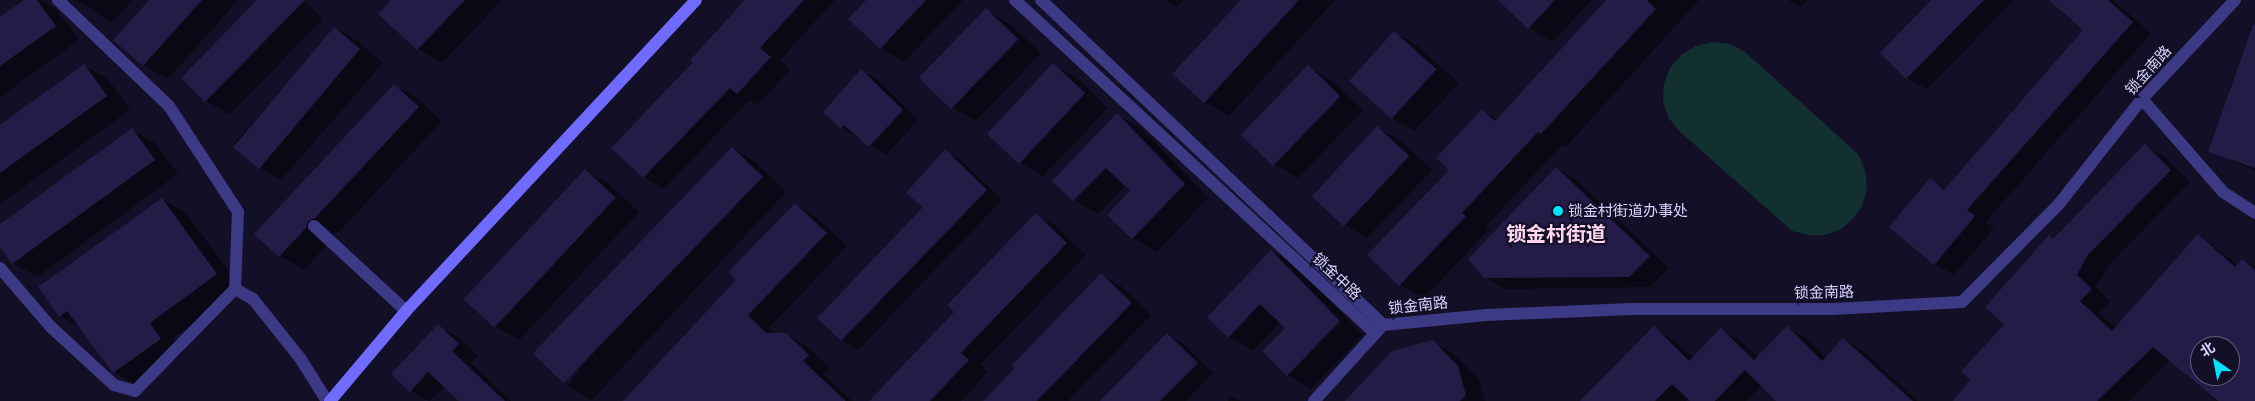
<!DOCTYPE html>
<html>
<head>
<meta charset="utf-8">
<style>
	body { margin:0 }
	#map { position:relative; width:2255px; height:401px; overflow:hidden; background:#130f26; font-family:"Space Grotesk","Noto Sans SC",sans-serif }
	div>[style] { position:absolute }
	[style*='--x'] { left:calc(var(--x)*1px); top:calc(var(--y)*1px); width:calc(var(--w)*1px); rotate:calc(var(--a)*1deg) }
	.green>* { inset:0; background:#12302f }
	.shadow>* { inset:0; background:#0007 }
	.building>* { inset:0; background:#241b47; transform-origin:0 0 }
	.street>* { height:12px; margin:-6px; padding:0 6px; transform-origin:6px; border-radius:6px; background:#3d3a85 }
	.secondary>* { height:12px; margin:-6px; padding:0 6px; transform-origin:6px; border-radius:6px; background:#6f6bff }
	.dots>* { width:14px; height:14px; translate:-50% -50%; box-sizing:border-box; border:2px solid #130f26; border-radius:50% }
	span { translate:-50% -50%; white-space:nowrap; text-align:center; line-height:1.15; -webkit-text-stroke:4px #130f26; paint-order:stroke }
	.street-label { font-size:15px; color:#d9d4ff }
	.poi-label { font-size:15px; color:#d9d4ff }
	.left { translate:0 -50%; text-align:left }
	.district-label { font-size:20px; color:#ffd6f0; font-weight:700 }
	.north { position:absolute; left:2190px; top:336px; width:50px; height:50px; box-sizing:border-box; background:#130f26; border:1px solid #625e7d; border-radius:50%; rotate:327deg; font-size:14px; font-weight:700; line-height:20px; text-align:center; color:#d9d4ff }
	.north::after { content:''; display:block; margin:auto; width:18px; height:22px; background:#00e5ff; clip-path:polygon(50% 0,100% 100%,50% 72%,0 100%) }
</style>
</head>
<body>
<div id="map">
	<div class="green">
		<i style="clip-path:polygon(1712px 42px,1730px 44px,1745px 52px,1858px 154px,1865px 170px,1867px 187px,1863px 204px,1854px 218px,1841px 229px,1825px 235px,1808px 235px,1792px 231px,1678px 130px,1668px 117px,1663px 101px,1664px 84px,1670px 68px,1681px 55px,1696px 46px)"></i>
	</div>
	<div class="shadow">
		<i style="clip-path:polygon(26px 0,41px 0,56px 9px,79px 40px,0 97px,0 19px)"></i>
		<i style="clip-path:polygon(77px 0,133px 0,112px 23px)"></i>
		<i style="clip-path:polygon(150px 0,238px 0,168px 79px,144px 65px)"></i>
		<i style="clip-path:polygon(258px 0,304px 0,323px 19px,230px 114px,206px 101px)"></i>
		<i style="clip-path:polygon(393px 0,502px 0,442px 63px,418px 49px)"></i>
		<i style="clip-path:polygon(747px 0,835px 0,780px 60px,790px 70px,758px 105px,749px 100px,664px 189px,644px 177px,695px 62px)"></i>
		<i style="clip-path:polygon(867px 0,963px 0,904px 62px,880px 48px)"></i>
		<i style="clip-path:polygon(1165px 0,1184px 0,1177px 7px)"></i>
		<i style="clip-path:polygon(1242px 0,1335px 0,1229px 116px,1205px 102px)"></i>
		<i style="clip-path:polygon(1499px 0,1592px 0,1552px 42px,1529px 28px)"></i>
		<i style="clip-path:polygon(1608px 0,1699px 0,1566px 147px,1562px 145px,1485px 227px,1489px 230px,1424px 298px,1400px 285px,1450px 170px,1482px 111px,1498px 120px)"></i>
		<i style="clip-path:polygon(1788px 0,1808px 0,1801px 7px)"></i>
		<i style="clip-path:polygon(1933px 0,2014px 0,1927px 89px,1907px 78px,1882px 53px)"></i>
		<i style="clip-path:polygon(2051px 0,2113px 0,2151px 33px,1986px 222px,1994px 228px,1954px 275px,1935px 264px,1931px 180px,1946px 189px,2085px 30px)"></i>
		<i style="clip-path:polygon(986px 10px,1010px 24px,1041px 53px,976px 121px,952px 107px)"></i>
		<i style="clip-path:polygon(335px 28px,359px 42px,383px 63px,281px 180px,257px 166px,233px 145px)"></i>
		<i style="clip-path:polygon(1394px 32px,1418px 46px,1459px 83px,1414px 131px,1390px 117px)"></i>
		<i style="clip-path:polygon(2255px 44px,2255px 171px,2210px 151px)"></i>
		<i style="clip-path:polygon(1053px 65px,1077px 78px,1108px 108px,1043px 176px,1019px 162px)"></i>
		<i style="clip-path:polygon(84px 66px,108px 79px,130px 110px,0 204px,0 126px)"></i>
		<i style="clip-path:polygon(1308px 67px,1332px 81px,1363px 110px,1298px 178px,1274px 164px,1243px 135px)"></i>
		<i style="clip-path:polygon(861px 71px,878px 80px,918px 120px,886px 155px,842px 128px)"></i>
		<i style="clip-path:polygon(394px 85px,418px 99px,442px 121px,340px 231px,332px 234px,330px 242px,304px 270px,280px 256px,256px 234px)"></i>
		<i style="clip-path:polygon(1117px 115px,1141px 128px,1208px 198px,1157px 252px,1133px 238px,1132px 191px,1126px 185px,1098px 214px,1074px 200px,1054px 181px)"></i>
		<i style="clip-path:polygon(1377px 127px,1401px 141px,1432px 170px,1367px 238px,1343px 224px,1312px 195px)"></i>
		<i style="clip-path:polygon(132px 130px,156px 144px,178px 174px,37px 277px,13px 263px,0 245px,0 226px)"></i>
		<i style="clip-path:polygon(evenodd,2145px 146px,2165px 157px,2190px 182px,2107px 267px,2096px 287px,2110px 301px,2099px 313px,2116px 328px,2198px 235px,2238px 265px,2242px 260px,2255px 267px,2255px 401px,2217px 401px,2170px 360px,2129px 401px,1995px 401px,2006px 325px,2050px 237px,2054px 239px,2145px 146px,2200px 346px,2230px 346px,2230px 376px,2200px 376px,2200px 346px)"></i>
		<i style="clip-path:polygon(732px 148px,756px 162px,786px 192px,592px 400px,568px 386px)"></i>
		<i style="clip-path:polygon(945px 151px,961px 160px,1002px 200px,858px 350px,842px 340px,818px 318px,925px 207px)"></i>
		<i style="clip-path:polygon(1556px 168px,1576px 180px,1669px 268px,1650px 287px,1506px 289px,1485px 277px)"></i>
		<i style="clip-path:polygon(585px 170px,609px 184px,639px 212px,519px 340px,495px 326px,465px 298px)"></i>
		<i style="clip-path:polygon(162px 199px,186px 213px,241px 288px,173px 338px,184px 353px,138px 386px,114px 372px,81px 328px,60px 316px)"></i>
		<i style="clip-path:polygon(795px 204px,816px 217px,847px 246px,769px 328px,775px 334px,786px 334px,808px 347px,830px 368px,824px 374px,852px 401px,624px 401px,738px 280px)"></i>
		<i style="clip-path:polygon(1036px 215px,1056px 226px,1086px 255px,980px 365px,988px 372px,961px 401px,874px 401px,956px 312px)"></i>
		<i style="clip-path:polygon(1272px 251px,1296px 265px,1363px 335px,1311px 389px,1287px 375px,1286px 328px,1280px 322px,1253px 351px,1229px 337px)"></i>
		<i style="clip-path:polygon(1101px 275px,1121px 286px,1151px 315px,1068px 401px,985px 401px)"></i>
		<i style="clip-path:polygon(438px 326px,458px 337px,478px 356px,471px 363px,511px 401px,461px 401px,445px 387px,429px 401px,411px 391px)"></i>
		<i style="clip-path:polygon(1654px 328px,1674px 340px,1693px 358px,1721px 330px,1741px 341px,1758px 357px,1787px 328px,1807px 339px,1826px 358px,1843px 339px,1863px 351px,1918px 401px,1778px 401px,1762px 385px,1746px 401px,1692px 401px,1689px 398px,1686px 401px,1582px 401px)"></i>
		<i style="clip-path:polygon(1167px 334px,1183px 344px,1213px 373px,1186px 401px,1102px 401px)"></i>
		<i style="clip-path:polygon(1432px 342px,1454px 354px,1479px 379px,1485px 401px,1347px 401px)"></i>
		<i style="clip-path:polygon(1232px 396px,1241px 401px,1228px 401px)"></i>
	</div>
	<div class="building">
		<i style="clip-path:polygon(24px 0,37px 0,56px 26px,0 66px,0 17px)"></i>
		<i style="clip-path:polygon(149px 0,202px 0,143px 66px,113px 40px)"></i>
		<i style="clip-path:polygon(257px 0,305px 0,205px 102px,181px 78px)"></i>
		<i style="clip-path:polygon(391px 0,465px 0,417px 50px,378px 14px)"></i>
		<i style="clip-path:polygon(745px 0,804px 0,760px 48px,771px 57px,737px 94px,730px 88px,643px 178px,611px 148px,693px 62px,690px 60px)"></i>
		<i style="clip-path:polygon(866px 0,926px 0,880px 49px,848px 19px)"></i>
		<i style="clip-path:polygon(1241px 0,1299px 0,1204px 103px,1172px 74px)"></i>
		<i style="clip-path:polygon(1498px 0,1555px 0,1528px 29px)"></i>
		<i style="clip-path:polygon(1606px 0,1647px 0,1656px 9px,1541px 134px,1538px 132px,1462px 213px,1466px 216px,1399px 286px,1367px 255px,1449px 170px,1436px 158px,1482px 109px,1495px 121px)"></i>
		<i style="clip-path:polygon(1931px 0,1984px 0,1906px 79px,1880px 53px)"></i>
		<i style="clip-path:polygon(2049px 0,2108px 0,2133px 22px,1967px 210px,1975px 216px,1934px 265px,1889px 227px,1930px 178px,1944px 190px,2083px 30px)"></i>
		<i style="left:986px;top:8px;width:45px;height:97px;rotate:44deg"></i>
		<i style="clip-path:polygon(2253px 25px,2255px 25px,2255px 168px,2208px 152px)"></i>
		<i style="left:334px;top:27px;width:34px;height:157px;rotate:40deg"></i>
		<i style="left:1394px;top:31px;width:57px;height:67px;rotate:42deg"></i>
		<i style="left:1053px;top:63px;width:44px;height:97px;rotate:43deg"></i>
		<i style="clip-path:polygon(84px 64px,107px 96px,0 173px,0 125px)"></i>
		<i style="left:1308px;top:65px;width:45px;height:97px;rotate:44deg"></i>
		<i style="clip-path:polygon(861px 69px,903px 110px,869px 147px,844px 125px,841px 129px,823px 112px)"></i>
		<i style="clip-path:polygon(394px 84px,419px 107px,315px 218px,308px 221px,306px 228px,279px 257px,254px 234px)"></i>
		<i style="clip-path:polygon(1117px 113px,1185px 184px,1132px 239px,1107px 215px,1130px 191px,1106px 168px,1073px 201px,1052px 181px)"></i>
		<i style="left:1377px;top:126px;width:44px;height:96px;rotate:43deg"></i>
		<i style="clip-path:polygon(132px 128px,155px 160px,12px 264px,0 247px,0 224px)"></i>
		<i style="clip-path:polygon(evenodd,2145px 144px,2171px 170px,2087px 256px,2077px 275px,2092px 289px,2080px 301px,2112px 331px,2198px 234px,2235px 267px,2242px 259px,2255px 270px,2255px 401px,2218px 401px,2153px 347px,2097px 401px,1953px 401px,1970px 380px,1961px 371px,2004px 325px,1985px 307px,2049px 235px,2053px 239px,2145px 144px,2200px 346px,2230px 346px,2230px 376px,2200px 376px,2200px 346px)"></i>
		<i style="left:732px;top:147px;width:43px;height:287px;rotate:44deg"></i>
		<i style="clip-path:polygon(945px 149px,987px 190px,841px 341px,817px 318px,923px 207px,906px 193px)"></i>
		<i style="clip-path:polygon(1556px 167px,1650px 256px,1629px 277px,1484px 278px,1468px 259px)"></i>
		<i style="left:585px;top:169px;width:42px;height:178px;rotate:43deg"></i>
		<i style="clip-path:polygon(162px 198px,217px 274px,150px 323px,161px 339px,113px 373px,67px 311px,59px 317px,38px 287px)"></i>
		<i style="clip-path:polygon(795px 203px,827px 233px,748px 315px,766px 333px,786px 333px,809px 355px,803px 361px,846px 401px,623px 401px,736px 280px,728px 272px)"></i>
		<i style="clip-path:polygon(1036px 213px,1067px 243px,961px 353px,969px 360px,930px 401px,869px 401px,954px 312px,947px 305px)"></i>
		<i style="clip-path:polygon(1271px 250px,1340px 321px,1287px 376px,1262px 351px,1285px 328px,1260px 304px,1228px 338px,1207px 317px)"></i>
		<i style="clip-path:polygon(1101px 273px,1132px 303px,1037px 401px,983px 401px,1015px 368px,1012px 365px)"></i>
		<i style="clip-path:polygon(438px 324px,459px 344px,452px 351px,505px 401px,459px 401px,428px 372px,410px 392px,391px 374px)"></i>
		<i style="clip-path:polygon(1654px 326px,1689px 361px,1721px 328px,1754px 360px,1787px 326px,1822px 361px,1843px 338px,1913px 401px,1776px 401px,1745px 370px,1715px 401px,1690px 401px,1672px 384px,1655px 401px,1580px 401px)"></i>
		<i style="clip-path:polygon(1167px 333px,1198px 363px,1160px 401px,1100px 401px)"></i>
		<i style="clip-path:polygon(1433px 340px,1458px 366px,1466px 395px,1460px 401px,1345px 401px,1392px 351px)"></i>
	</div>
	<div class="street">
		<i style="--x:58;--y:0;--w:153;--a:43.7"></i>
		<i style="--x:169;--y:106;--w:126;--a:56.9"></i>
		<i style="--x:238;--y:212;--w:77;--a:92.2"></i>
		<i style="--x:1015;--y:0;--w:483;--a:42.8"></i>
		<i style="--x:1369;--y:328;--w:14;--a:-12"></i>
		<i style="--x:1041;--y:0;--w:472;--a:43.5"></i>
		<i style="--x:2142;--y:99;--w:123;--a:48.9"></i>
		<i style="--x:2223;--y:192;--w:38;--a:33"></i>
		<i style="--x:314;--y:226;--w:125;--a:42.7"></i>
		<i style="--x:0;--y:268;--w:78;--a:49.2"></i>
		<i style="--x:51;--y:327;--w:86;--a:42.6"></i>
		<i style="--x:114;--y:385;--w:22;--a:16"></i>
		<i style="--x:135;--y:391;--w:143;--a:-45.6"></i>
		<i style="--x:235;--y:289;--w:21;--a:29"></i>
		<i style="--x:253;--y:299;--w:75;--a:51.5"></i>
		<i style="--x:300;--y:358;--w:51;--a:57.9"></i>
		<i style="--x:1314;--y:401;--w:103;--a:-47.8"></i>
		<i style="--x:1383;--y:325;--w:104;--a:-5.5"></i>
		<i style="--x:1487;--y:315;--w:144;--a:-2.4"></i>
		<i style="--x:1631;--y:309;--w:202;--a:0"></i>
		<i style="--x:1833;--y:309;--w:129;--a:-3.1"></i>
		<i style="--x:1962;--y:302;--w:138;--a:-45.3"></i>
		<i style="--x:2059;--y:204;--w:134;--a:-51.7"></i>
		<i style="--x:2142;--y:99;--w:136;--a:-46.8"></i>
	</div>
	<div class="secondary">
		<i style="--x:330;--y:401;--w:118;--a:-49.8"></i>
		<i style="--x:406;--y:311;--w:425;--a:-47"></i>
	</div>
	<div class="dots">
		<i style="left:1558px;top:211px;background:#00e5ff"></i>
	</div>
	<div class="street-label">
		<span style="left:2148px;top:70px;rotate:-48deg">锁金南路</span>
		<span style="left:1337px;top:276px;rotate:43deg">锁金中路</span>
		<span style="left:1824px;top:292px;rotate:-1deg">锁金南路</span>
		<span style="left:1418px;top:305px;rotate:-6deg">锁金南路</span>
	</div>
	<div class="poi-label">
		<span class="left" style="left:1568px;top:211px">锁金村街道办事处</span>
	</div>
	<div class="district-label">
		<span style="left:1556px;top:234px">锁金村街道</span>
	</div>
	<div class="north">北</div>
</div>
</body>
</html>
